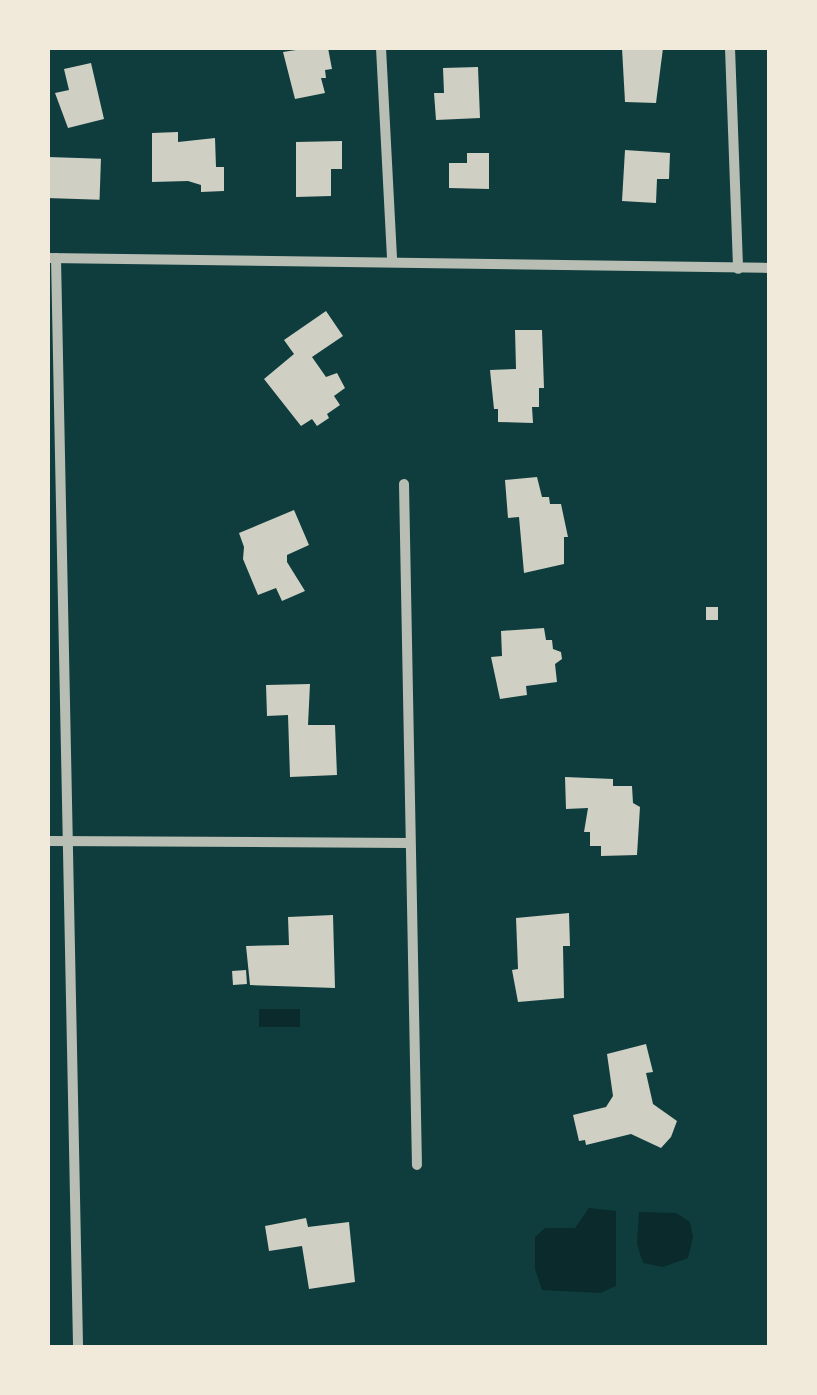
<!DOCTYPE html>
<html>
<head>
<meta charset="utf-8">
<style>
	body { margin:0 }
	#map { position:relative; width:817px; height:1395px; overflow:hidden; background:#0f3d3e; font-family:Cabin,sans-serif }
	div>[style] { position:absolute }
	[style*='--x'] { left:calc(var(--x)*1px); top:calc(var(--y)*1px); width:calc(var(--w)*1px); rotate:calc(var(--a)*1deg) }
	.water>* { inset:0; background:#0a2a2b; transform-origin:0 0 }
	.building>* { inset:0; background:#cfcfc3; transform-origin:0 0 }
	.minor>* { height:10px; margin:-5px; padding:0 5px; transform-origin:5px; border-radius:5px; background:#b8beb3 }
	span { translate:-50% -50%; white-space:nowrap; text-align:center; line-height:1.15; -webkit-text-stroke:8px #f1e9da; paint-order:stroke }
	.frame { position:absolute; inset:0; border:50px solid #f1e9da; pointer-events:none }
</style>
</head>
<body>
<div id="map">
	<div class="water">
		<i style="left:300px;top:1009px;width:18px;height:41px;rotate:90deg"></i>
		<i style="clip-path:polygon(589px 1208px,616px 1211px,616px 1286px,600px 1293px,542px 1290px,535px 1269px,535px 1237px,545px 1228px,575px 1228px)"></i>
		<i style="clip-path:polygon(639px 1212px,676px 1213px,690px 1222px,693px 1237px,688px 1258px,663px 1267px,643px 1263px,637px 1244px)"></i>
	</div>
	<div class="building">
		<i style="clip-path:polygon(309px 48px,328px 48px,332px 69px,325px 70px,326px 78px,321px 78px,325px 93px,295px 99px,283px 52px)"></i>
		<i style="clip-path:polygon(622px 48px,663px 48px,656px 103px,625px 102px)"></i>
		<i style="clip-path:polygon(91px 63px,104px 119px,68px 128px,55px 93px,69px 90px,64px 69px)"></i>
		<i style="clip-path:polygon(478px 67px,480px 118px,436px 120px,434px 93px,444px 93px,443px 68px)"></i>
		<i style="clip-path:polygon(178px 132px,178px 142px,215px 138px,216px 167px,224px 167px,224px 191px,201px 192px,201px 185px,188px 181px,152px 182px,152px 133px)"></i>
		<i style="clip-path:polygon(342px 141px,342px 169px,331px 169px,331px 196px,296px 197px,296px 142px)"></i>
		<i style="clip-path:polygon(625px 150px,670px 153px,669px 179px,657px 179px,656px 203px,622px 201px)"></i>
		<i style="clip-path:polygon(467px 153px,489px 153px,489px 189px,449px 188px,449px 163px,467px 163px)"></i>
		<i style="left:48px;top:157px;width:53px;height:41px;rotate:2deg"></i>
		<i style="clip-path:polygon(326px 311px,343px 336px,312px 357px,326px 377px,337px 373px,345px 388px,334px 396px,340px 405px,327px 414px,329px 418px,317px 426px,312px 419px,301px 426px,264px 379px,294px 354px,284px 340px)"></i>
		<i style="clip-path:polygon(515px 330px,542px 330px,544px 388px,539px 388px,539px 407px,532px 407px,533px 423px,498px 422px,498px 409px,494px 409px,490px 370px,516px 369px)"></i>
		<i style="clip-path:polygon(537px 477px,542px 497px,549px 497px,550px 504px,561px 504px,568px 537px,564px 537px,564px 564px,524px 573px,519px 517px,508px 518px,505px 480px)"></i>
		<i style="clip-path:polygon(294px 510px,309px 545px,287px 555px,287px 562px,305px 591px,282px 601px,276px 588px,258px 595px,243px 559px,244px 547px,239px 533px)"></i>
		<i style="left:718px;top:607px;width:13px;height:12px;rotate:90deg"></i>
		<i style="clip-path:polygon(544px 628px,546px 640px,552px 640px,553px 649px,561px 652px,562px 659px,555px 664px,557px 682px,526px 686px,527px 695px,500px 699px,491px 657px,502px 656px,501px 631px)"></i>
		<i style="clip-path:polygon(310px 684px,308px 725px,335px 725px,337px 775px,290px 777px,288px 715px,267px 716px,266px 685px)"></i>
		<i style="clip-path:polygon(565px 777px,613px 779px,613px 786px,632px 786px,633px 803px,640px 807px,637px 855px,601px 856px,601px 846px,590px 846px,590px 832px,584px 832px,588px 808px,566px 809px)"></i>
		<i style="clip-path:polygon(569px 913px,570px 946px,563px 946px,564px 998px,518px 1002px,512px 970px,518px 969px,516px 918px)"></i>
		<i style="clip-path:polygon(333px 915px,335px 988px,250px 985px,246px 946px,289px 945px,288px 917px)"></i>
		<i style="left:246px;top:970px;width:14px;height:14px;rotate:86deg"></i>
		<i style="clip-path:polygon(646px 1044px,653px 1072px,646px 1073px,653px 1104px,677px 1121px,671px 1137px,661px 1148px,631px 1134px,586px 1145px,585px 1140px,579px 1141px,573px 1115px,606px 1107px,613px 1096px,607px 1054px)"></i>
		<i style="clip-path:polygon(306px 1218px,308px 1227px,349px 1222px,355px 1282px,309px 1289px,302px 1246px,269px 1251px,265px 1226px)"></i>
	</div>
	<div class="minor">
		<i style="--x:381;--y:48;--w:213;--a:87"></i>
		<i style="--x:730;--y:48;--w:221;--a:87.9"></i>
		<i style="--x:48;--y:258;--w:722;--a:0.79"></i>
		<i style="--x:56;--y:258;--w:1090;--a:88.84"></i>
		<i style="--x:404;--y:484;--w:681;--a:88.91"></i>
		<i style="--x:48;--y:841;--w:361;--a:0.3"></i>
	</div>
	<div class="frame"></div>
</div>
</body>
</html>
